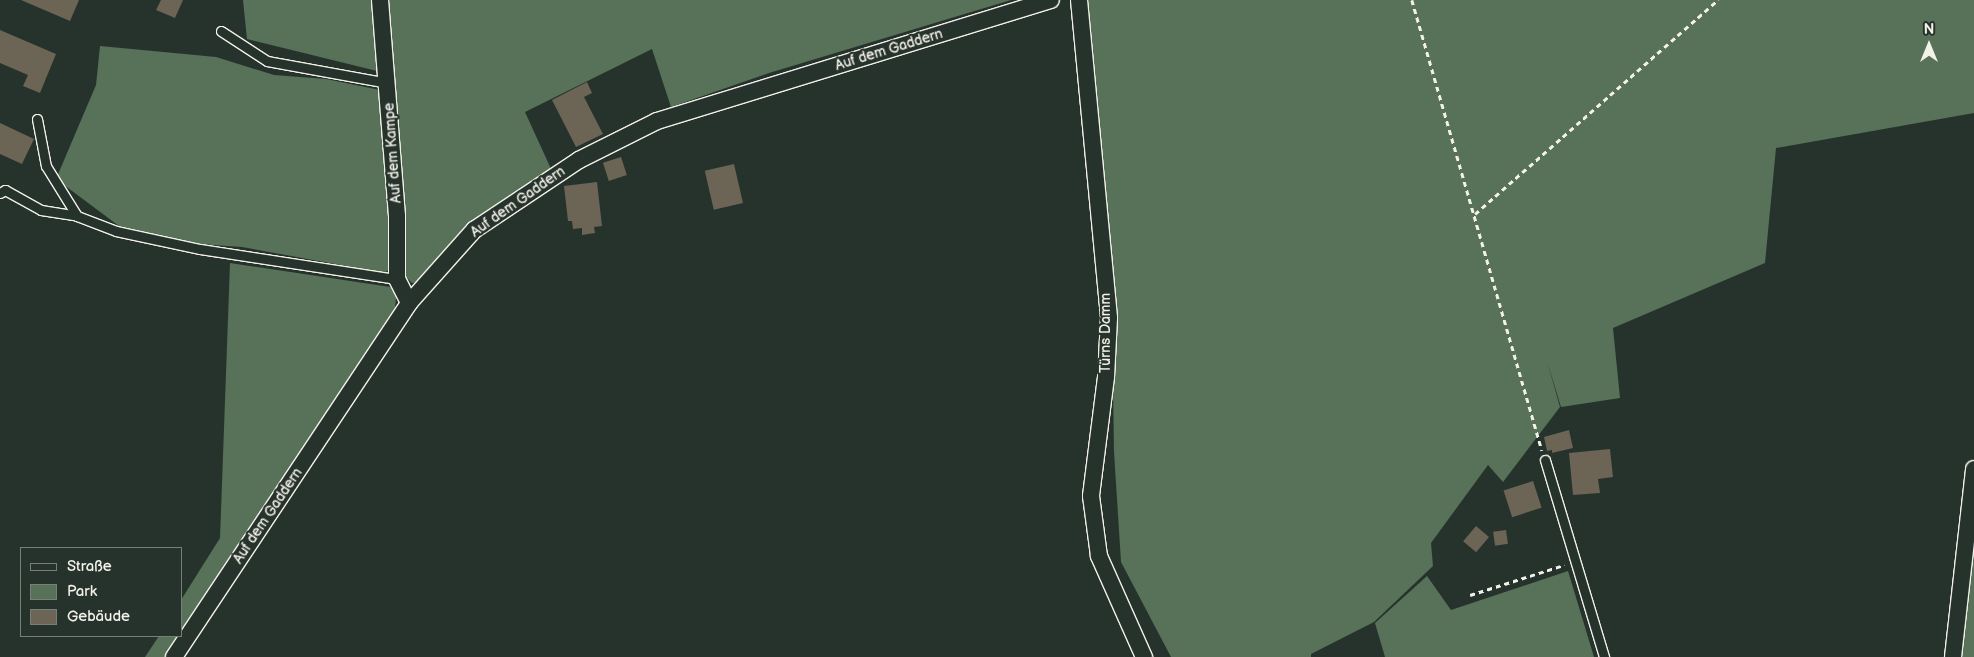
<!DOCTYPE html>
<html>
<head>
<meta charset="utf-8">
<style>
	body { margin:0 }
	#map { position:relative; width:1974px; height:657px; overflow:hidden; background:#26332d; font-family:"Balsamiq Sans",sans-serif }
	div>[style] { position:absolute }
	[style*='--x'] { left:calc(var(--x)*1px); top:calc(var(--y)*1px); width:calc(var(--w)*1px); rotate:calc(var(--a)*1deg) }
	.green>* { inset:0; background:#577258 }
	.building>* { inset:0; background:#6c6454; transform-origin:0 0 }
	.path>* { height:2.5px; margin-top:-1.25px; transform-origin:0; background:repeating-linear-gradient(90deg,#f4f1e8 0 5px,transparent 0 9px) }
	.roads { filter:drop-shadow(1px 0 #f4f1e8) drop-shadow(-1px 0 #f4f1e8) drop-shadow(0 1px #f4f1e8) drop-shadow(0 -1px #f4f1e8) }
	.lane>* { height:9px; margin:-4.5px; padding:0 4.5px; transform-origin:4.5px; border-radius:4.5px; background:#26332d }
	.street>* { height:16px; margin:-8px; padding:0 8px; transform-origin:8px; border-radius:8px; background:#26332d }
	span { translate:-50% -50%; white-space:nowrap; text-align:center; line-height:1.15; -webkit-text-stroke:4.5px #26332d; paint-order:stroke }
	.street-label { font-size:14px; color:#f4f1e8 }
	.legend { position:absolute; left:20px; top:547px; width:162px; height:90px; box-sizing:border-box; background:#26332d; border:1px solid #787f78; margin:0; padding:6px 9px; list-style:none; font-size:15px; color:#f4f1e8 }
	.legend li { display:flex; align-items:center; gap:10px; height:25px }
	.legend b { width:25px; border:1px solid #787f78 }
	.north { position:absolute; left:1904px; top:20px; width:50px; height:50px; -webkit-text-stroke:4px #26332d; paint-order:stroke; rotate:0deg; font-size:14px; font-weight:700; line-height:20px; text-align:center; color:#f4f1e8 }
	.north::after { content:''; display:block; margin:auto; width:18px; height:22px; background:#f4f1e8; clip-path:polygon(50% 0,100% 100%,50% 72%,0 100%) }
</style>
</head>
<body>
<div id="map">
	<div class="green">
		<i style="clip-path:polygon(243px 0,374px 0,381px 72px,247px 39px)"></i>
		<i style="clip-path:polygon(385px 0,1011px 0,769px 73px,671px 107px,652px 49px,525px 112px,552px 171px,420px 282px,412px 283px,403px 274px)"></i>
		<i style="clip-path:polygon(1088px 0,1974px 0,1974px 113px,1776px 148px,1765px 263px,1613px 328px,1620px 398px,1561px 407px,1547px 361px,1560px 407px,1503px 482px,1488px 465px,1431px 543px,1433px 566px,1374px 622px,1311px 654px,1311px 657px,1171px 657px,1121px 562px,1114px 452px,1111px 248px)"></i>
		<i style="clip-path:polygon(100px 46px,216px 57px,274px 75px,326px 79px,380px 90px,392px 199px,392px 268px,384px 273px,242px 247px,199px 244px,119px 226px,56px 179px,96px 85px)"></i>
		<i style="clip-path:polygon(230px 263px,397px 288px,394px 317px,181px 633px,181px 600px,220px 538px)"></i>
		<i style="clip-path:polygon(1974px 547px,1974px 657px,1961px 657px)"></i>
		<i style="clip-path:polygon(1568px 571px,1594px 657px,1385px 657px,1375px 623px,1427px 576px,1451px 610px)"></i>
		<i style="clip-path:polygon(159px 636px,179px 636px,166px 657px,145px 657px)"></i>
	</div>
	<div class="building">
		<i style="clip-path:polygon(21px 0,79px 0,70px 21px)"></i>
		<i style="clip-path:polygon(161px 0,183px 0,175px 18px,156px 10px)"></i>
		<i style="clip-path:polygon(0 30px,56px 54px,40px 93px,23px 86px,28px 75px,0 63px)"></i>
		<i style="clip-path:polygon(587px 82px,592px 93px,584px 97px,603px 134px,576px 147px,552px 100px)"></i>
		<i style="clip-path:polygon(0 123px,34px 139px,22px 164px,0 154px)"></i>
		<i style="left:621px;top:157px;width:19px;height:19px;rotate:72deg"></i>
		<i style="left:734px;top:164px;width:40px;height:30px;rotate:77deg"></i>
		<i style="clip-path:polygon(597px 182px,602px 226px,594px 227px,595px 233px,582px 235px,582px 228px,573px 229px,572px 221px,568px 221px,564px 186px)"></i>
		<i style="clip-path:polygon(1569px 430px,1573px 448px,1552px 453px,1552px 450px,1547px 451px,1544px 437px)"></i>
		<i style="clip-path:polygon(1610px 449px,1613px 477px,1598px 479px,1600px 493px,1573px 495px,1569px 453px)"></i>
		<i style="left:1533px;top:481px;width:28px;height:31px;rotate:72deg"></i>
		<i style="left:1476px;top:526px;width:17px;height:20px;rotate:40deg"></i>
		<i style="left:1506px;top:530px;width:14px;height:13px;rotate:82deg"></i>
	</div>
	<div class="path">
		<i style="--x:1412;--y:0;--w:469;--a:73.9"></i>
		<i style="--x:1475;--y:214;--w:324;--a:-41.4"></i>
		<i style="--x:1470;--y:595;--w:99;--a:-17.7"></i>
	</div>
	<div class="roads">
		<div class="lane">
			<i style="--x:221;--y:31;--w:55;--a:33.1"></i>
			<i style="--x:267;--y:61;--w:123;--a:10.3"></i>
			<i style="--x:37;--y:119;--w:48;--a:79.2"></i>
			<i style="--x:46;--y:166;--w:59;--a:58.2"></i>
			<i style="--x:77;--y:216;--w:42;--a:21"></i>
			<i style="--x:116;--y:231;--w:86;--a:12.1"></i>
			<i style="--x:200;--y:249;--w:199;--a:8.7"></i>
			<i style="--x:0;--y:193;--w:6;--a:-31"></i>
			<i style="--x:5;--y:190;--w:41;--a:29.1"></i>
			<i style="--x:41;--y:210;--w:36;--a:9"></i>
			<i style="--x:1545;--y:460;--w:206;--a:73.3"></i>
		</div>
		<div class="street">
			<i style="--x:380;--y:0;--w:217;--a:85.5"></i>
			<i style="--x:397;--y:216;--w:63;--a:90"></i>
			<i style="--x:397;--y:279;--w:27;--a:63"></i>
			<i style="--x:1079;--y:0;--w:319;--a:84.6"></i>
			<i style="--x:1109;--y:318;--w:59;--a:92.9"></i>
			<i style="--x:1106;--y:377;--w:120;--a:97.2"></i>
			<i style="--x:1091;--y:496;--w:61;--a:82.4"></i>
			<i style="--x:1099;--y:556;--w:111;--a:66"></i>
			<i style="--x:174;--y:657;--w:425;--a:-56.4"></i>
			<i style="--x:409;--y:303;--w:98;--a:-48.3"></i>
			<i style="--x:474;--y:230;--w:126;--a:-33.7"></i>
			<i style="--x:579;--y:160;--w:87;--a:-26.6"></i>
			<i style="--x:657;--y:121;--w:412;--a:-17.1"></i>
			<i style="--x:1953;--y:657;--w:189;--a:-83.6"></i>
		</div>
	</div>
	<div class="street-label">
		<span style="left:889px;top:50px;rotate:-17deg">Auf dem Gaddern</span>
		<span style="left:393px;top:153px;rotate:-94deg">Auf dem Kampe</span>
		<span style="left:518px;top:202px;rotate:-35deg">Auf dem Gaddern</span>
		<span style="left:1106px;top:333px;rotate:-90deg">Türns Damm</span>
		<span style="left:268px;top:516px;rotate:-56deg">Auf dem Gaddern</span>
	</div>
	<ul class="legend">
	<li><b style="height:6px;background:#26332d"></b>Straße</li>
	<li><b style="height:14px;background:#577258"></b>Park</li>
	<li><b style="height:14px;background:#6c6454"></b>Gebäude</li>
	</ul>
	<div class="north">N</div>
</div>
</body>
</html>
